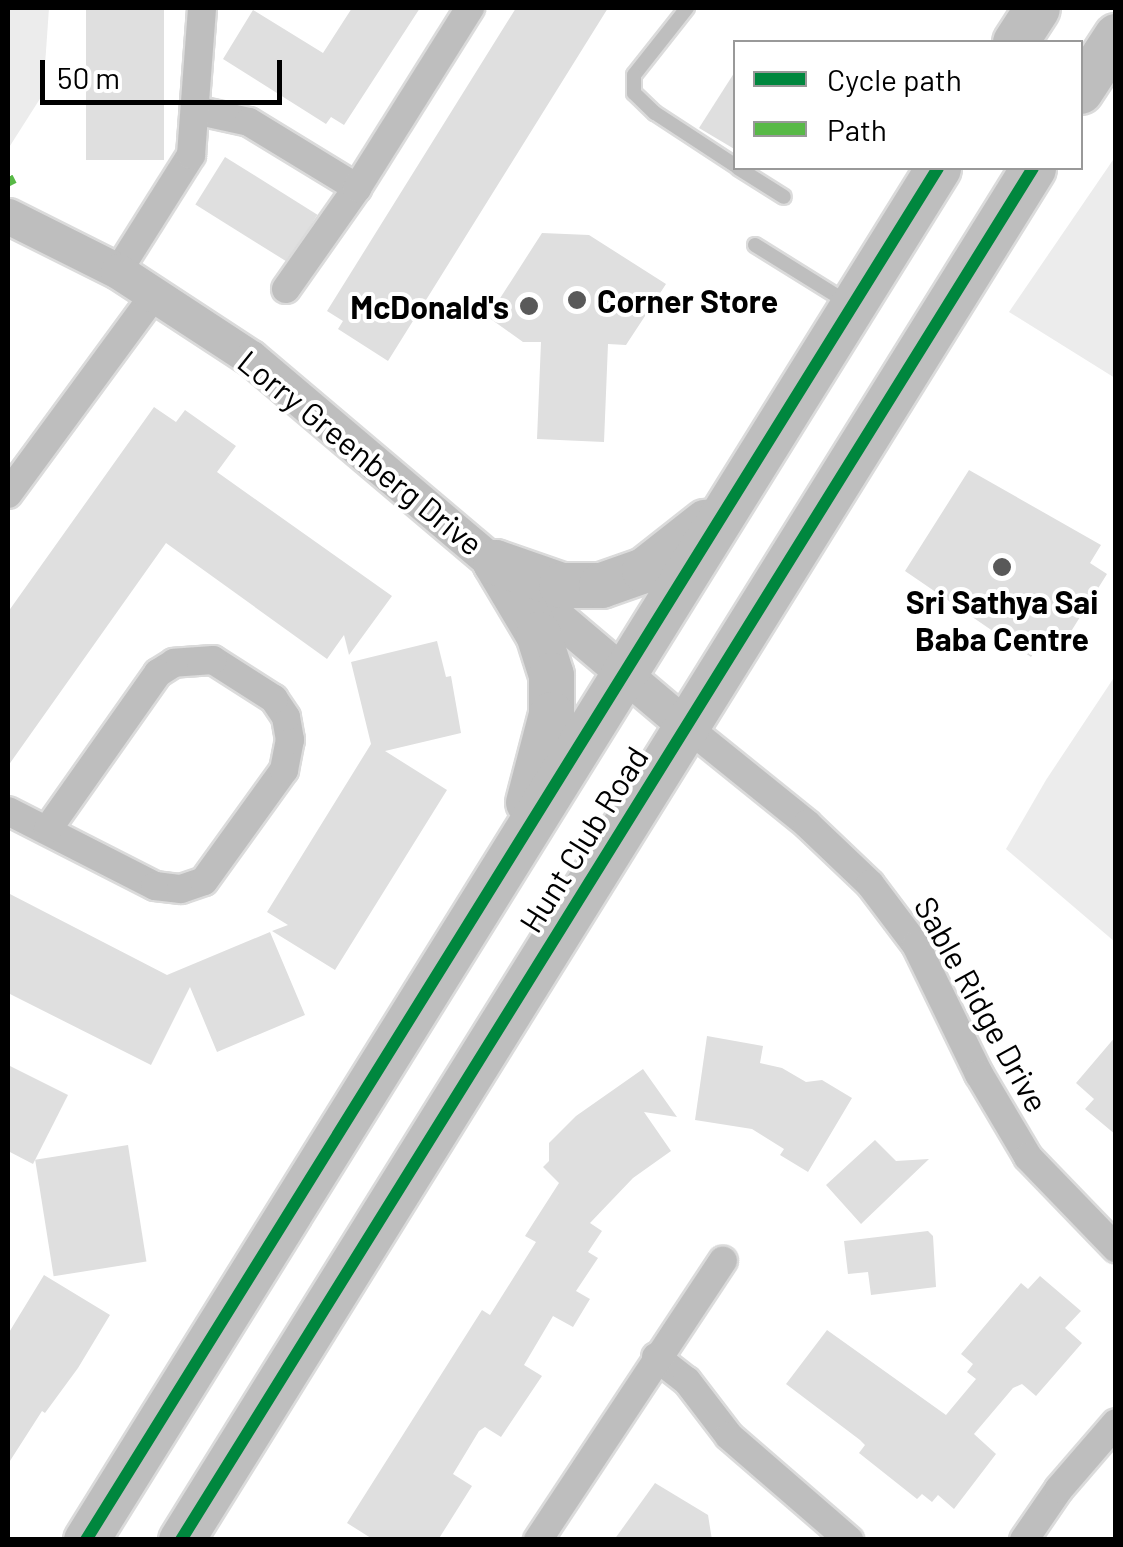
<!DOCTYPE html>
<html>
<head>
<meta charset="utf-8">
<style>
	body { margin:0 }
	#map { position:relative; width:1123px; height:1547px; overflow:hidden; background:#fff; font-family:Barlow,sans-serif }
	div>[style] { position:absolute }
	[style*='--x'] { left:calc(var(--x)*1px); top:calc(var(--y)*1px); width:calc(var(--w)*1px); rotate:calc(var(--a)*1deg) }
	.green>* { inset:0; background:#ececec }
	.building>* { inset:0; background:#dfdfdf; transform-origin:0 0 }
	.roads { filter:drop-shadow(2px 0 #dbdbdb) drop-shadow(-2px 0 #dbdbdb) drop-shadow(0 2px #dbdbdb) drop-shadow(0 -2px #dbdbdb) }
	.service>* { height:14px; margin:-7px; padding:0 7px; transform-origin:7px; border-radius:7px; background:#bebebe }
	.minor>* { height:28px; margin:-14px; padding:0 14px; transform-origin:14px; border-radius:14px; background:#bebebe }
	.tertiary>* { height:35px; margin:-17.5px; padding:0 17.5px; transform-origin:17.5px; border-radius:17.5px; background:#bebebe }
	.primary>* { height:45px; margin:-22.5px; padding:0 22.5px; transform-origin:22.5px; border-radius:22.5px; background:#bebebe }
	.quiet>* { height:10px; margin-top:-5px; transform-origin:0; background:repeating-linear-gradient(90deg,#58b947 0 20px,transparent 0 30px) }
	.cycleway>* { height:12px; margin:-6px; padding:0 6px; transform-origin:6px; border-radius:6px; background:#00873e }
	.dots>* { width:28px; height:28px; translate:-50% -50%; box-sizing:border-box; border:5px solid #fff; border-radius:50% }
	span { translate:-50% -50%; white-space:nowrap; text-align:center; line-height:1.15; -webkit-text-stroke:8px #fff; paint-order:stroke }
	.poi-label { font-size:32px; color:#000; font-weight:700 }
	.left { translate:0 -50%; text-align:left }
	.right { translate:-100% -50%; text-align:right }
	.street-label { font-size:32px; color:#000 }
	.frame { position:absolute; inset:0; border:10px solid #000; pointer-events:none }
	.legend { position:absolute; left:733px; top:40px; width:350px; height:130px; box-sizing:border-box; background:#fff; border:2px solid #999; margin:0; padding:12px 18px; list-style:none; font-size:30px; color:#000 }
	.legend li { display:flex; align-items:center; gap:20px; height:50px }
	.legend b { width:50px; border:2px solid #999 }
	.scale { position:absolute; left:40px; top:60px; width:242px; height:45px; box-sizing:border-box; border:5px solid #000; border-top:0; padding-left:12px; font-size:30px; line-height:35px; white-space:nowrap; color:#000; -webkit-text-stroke:8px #fff; paint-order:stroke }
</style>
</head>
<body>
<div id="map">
	<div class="green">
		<i style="clip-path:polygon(8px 8px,49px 8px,43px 94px,8px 149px)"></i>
		<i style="clip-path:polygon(1115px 157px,1115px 378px,1009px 312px)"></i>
		<i style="clip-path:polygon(1115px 676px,1115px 942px,1006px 849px,1046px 780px)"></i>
	</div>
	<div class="building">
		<i style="left:86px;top:8px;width:78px;height:152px"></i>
		<i style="clip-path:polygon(352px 8px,420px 8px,344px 125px,331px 117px,326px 124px,223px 59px,253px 10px,323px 53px)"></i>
		<i style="clip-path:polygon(516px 8px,608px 8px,388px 361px,338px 329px,343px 321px,327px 311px)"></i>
		<i style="clip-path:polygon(736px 70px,736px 150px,699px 128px)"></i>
		<i style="left:225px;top:157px;width:109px;height:56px;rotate:32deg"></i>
		<i style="clip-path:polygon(542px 233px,589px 235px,666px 284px,626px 345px,608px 344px,604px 442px,537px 439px,541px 342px,523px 342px,488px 317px)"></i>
		<i style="clip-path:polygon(154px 407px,176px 422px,185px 410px,236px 446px,217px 472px,392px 596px,349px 655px,344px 635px,327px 659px,166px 543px,8px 766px,8px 612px)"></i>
		<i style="clip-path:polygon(969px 470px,1101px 545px,1090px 563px,1107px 574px,1060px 649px,1042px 639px,1031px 657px,905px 571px)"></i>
		<i style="clip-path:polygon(437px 641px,446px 677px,451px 676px,461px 733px,385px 751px,447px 790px,335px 970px,272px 931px,288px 925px,267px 912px,371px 744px,351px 662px)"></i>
		<i style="clip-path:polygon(8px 893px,167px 975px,270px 932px,305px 1015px,217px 1052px,190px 987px,151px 1065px,8px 993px)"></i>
		<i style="clip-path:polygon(707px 1036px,763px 1046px,760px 1063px,782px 1068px,806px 1082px,822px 1080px,852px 1098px,808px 1172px,780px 1155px,784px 1149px,752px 1129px,695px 1120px)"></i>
		<i style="clip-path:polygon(1116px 1036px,1116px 1135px,1085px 1109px,1094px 1099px,1076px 1083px)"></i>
		<i style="clip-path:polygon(8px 1065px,68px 1095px,33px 1164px,8px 1151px)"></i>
		<i style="clip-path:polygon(643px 1069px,677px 1117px,644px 1112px,671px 1151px,633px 1178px,590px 1223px,602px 1231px,588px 1252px,598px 1258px,576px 1291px,590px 1299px,573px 1327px,553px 1316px,524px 1365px,542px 1376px,501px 1437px,485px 1427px,479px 1431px,453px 1474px,472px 1486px,438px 1540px,374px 1540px,347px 1523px,482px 1310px,490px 1315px,536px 1242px,525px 1236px,559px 1183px,543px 1167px,549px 1161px,549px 1143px,576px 1116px)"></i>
		<i style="clip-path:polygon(875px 1140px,896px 1161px,929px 1159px,861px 1224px,826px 1185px)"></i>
		<i style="left:128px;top:1145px;width:118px;height:94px;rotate:81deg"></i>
		<i style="clip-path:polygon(928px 1231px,933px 1236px,936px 1287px,871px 1295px,868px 1272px,848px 1274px,844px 1241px)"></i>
		<i style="clip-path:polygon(44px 1275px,110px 1315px,78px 1368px,45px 1413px,42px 1411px,8px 1464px,8px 1334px)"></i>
		<i style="clip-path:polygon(1040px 1276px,1081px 1311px,1065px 1328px,1082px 1343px,1036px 1396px,1022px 1384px,1013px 1388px,974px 1434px,996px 1454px,954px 1509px,938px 1495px,932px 1502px,922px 1494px,917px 1499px,859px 1453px,865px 1445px,860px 1440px,786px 1384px,827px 1330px,946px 1415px,976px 1379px,967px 1372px,973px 1364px,961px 1354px,1021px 1283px,1028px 1289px)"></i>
		<i style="clip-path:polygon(655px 1483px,708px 1515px,712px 1540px,614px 1540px)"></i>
	</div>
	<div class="roads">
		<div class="service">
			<i style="--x:687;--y:8;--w:85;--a:128.3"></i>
			<i style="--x:634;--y:75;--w:18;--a:90"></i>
			<i style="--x:634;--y:93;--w:29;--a:44"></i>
			<i style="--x:655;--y:113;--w:97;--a:33.2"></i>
			<i style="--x:738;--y:168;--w:54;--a:32.2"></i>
			<i style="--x:755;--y:245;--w:110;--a:31.9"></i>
		</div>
		<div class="minor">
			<i style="--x:195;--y:110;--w:55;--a:12.5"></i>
			<i style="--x:249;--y:122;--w:127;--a:31.4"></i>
			<i style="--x:118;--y:271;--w:137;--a:-57.8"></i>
			<i style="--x:191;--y:155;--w:147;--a:-85.7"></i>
			<i style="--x:286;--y:289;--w:123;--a:-54.9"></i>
			<i style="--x:357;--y:188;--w:213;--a:-57.9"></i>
			<i style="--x:8;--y:494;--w:248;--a:-53.7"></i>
			<i style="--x:687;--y:727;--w:154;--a:38.9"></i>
			<i style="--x:807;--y:824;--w:87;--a:43.6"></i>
			<i style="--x:870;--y:884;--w:76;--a:53"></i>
			<i style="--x:916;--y:945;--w:144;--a:64"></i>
			<i style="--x:979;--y:1074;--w:96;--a:59.4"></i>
			<i style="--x:1028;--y:1157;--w:127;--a:46"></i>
			<i style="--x:8;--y:811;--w:165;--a:27"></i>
			<i style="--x:155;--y:886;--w:26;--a:7"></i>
			<i style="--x:181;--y:889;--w:24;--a:-19"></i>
			<i style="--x:204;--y:881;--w:137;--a:-54.2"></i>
			<i style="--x:284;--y:770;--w:31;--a:-79"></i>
			<i style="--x:290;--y:740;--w:23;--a:-100"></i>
			<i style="--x:286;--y:717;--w:22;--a:-124"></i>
			<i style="--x:274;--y:699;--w:72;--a:-147.4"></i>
			<i style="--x:213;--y:660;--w:39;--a:176"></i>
			<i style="--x:174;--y:663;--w:19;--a:148"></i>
			<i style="--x:158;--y:673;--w:191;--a:125.2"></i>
			<i style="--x:656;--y:1357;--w:39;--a:38"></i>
			<i style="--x:687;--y:1381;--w:69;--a:52.6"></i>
			<i style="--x:729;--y:1436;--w:159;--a:40.9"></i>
			<i style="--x:538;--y:1540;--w:335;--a:-56.5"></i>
			<i style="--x:1024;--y:1540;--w:62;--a:-55.5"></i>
			<i style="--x:1059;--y:1489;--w:87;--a:-49.2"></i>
		</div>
		<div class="tertiary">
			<i style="--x:8;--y:216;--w:123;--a:26.6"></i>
			<i style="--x:118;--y:271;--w:159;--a:33.2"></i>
			<i style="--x:251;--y:358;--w:571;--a:40.24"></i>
		</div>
		<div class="primary">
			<i style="--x:1015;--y:42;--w:40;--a:-57.1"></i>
			<i style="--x:1080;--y:91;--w:66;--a:-56.8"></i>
			<i style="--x:495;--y:562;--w:84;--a:59.2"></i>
			<i style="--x:538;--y:634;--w:43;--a:72.4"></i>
			<i style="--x:551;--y:675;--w:39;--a:90"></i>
			<i style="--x:551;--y:714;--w:91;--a:104.6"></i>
			<i style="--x:495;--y:562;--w:70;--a:19.2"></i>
			<i style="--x:561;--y:585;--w:40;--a:0"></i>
			<i style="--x:601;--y:585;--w:46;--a:-19.2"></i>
			<i style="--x:644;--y:570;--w:78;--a:-38.2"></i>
			<i style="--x:86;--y:1540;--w:1615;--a:-58.16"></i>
			<i style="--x:181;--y:1540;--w:1615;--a:-58.16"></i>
		</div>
	</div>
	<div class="quiet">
		<i style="--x:8;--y:177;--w:9;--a:63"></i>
	</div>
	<div class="cycleway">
		<i style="--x:86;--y:1540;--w:1615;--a:-58.16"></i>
		<i style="--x:181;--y:1540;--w:1615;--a:-58.16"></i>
	</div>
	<div class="dots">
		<i style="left:577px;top:300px;background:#595959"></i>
		<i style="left:529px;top:306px;background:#595959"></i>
		<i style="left:1002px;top:567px;background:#595959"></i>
	</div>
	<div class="poi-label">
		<span class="left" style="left:597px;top:300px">Corner Store</span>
		<span class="right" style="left:509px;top:306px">McDonald's</span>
		<span style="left:1002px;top:620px">Sri Sathya Sai<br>Baba Centre</span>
	</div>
	<div class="street-label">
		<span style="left:361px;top:452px;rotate:39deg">Lorry Greenberg Drive</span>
		<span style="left:583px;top:839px;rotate:-58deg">Hunt Club Road</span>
		<span style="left:982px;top:1004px;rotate:61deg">Sable Ridge Drive</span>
	</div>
	<div class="frame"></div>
	<ul class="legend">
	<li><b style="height:12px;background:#00873e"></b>Cycle path</li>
	<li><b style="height:12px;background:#58b947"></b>Path</li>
	</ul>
	<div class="scale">50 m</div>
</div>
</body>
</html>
